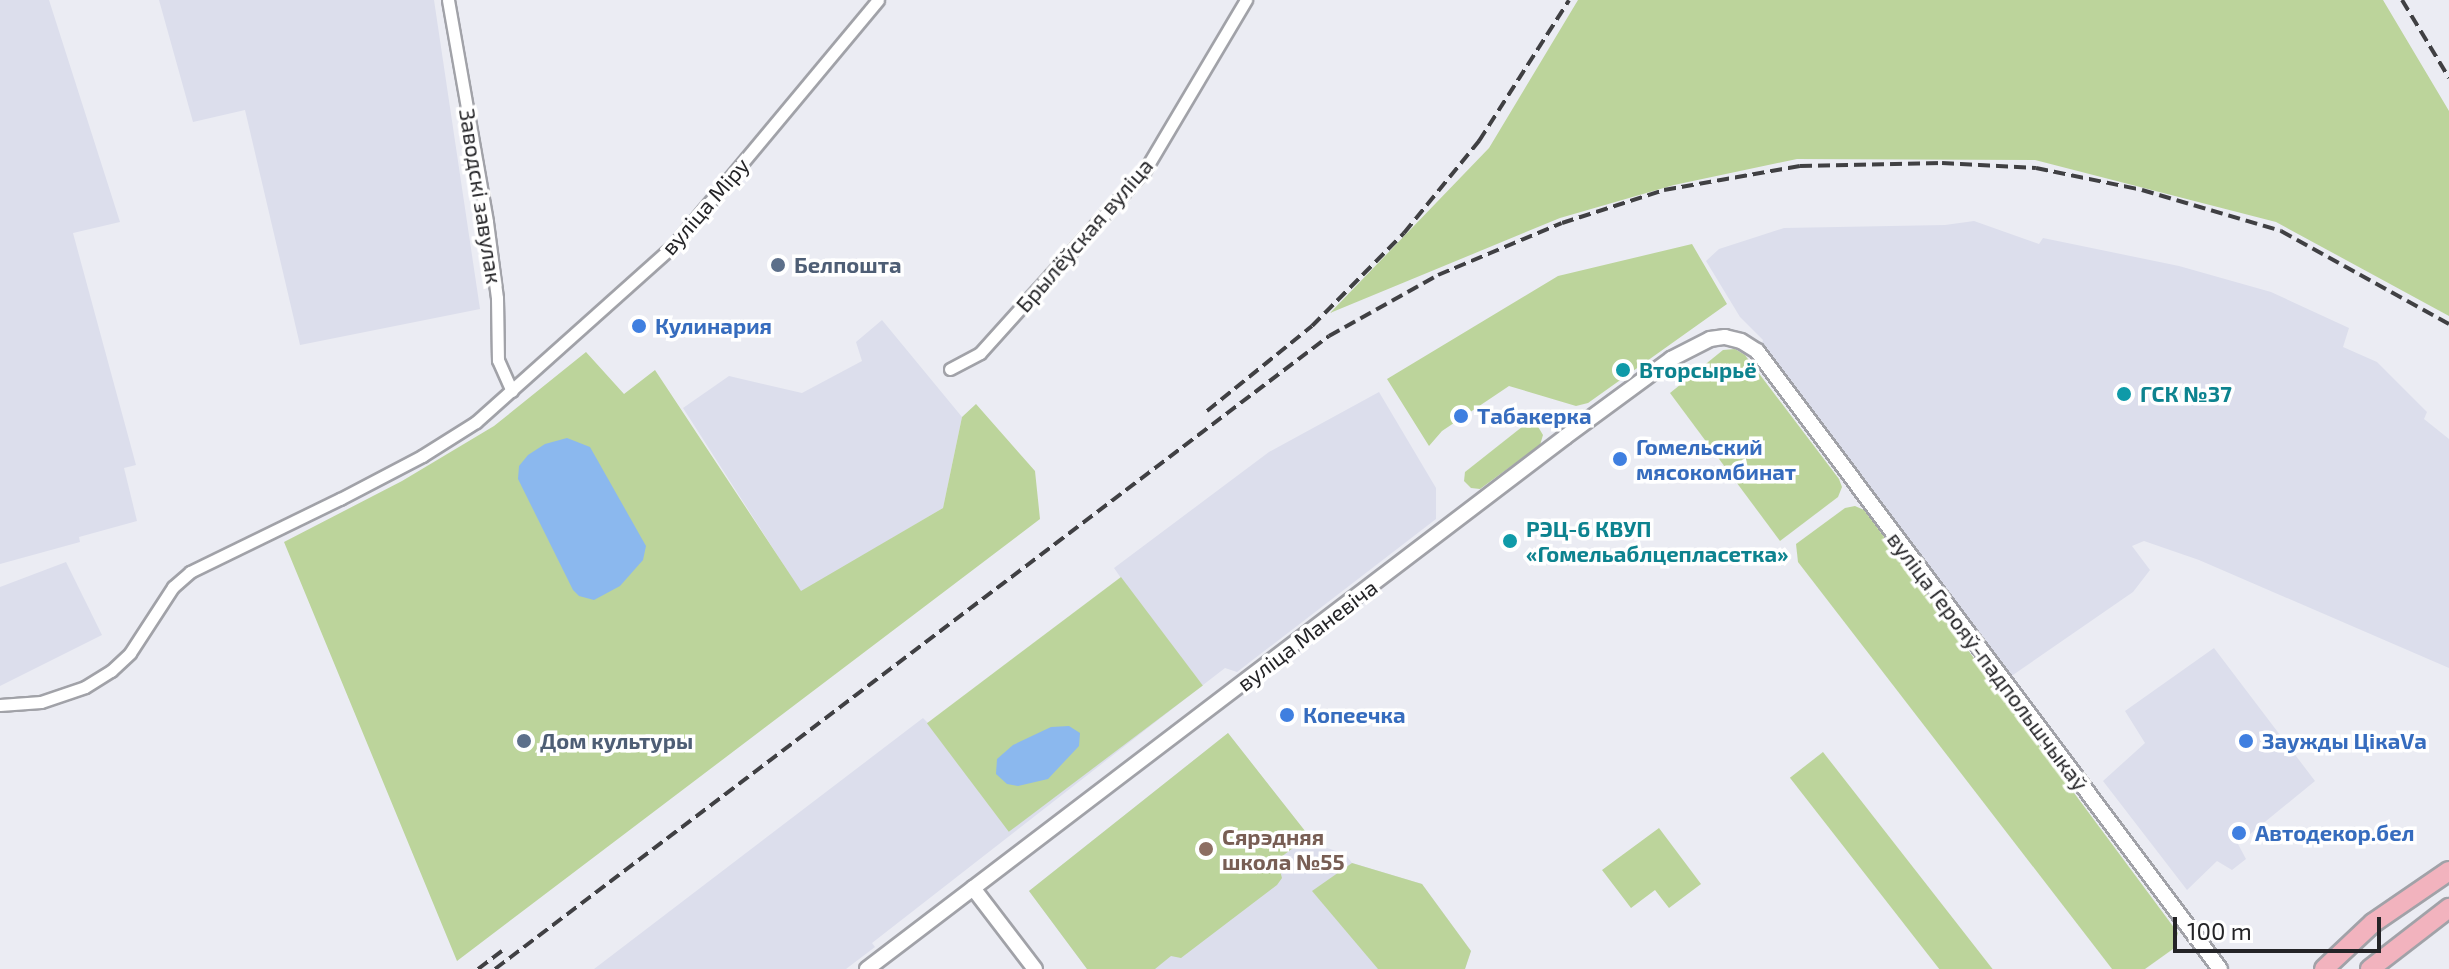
<!DOCTYPE html>
<html>
<head>
<meta charset="utf-8">
<style>
	body { margin:0 }
	#map { position:relative; width:2449px; height:969px; overflow:hidden; background:#ebecf3; font-family:"Exo 2",sans-serif }
	div>[style] { position:absolute }
	[style*='--x'] { left:calc(var(--x)*1px); top:calc(var(--y)*1px); width:calc(var(--w)*1px); rotate:calc(var(--a)*1deg) }
	.built>* { inset:0; background:#dcdeec }
	.green>* { inset:0; background:#bcd49b; transform-origin:0 0 }
	.water>* { inset:0; background:#8bb8ee }
	.roads { filter:drop-shadow(2px 0 #a1a2a8) drop-shadow(-2px 0 #a1a2a8) drop-shadow(0 2px #a1a2a8) drop-shadow(0 -2px #a1a2a8) }
	.minor>* { height:11px; margin:-5.5px; padding:0 5.5px; transform-origin:5.5px; border-radius:5.5px; background:#fff }
	.tertiary>* { height:14px; margin:-7px; padding:0 7px; transform-origin:7px; border-radius:7px; background:#fff }
	.primary>* { height:18px; margin:-9px; padding:0 9px; transform-origin:9px; border-radius:9px; background:#f2b3be }
	.rail>* { height:4px; margin-top:-2px; transform-origin:0; background:repeating-linear-gradient(90deg,#404043 0 12px,transparent 0 18px) }
	.dots>* { width:22px; height:22px; translate:-50% -50%; box-sizing:border-box; border:4px solid #fff; border-radius:50% }
	span { translate:-50% -50%; white-space:nowrap; text-align:center; line-height:1.15; -webkit-text-stroke:7px #fff; paint-order:stroke }
	.street-label { font-size:22px; color:#242427 }
	.service-label { font-size:22px; color:#4e5e75; font-weight:700 }
	.left { translate:0 -50%; text-align:left }
	.shop-label { font-size:22px; color:#366cbe; font-weight:700 }
	.culture-label { font-size:22px; color:#0d838f; font-weight:700 }
	.education-label { font-size:22px; color:#785e54; font-weight:700 }
	.scale { position:absolute; left:2173px; top:917px; width:208px; height:36px; box-sizing:border-box; border:4px solid #242427; border-top:0; padding-left:10px; font-size:24px; line-height:28px; white-space:nowrap; color:#242427; -webkit-text-stroke:6px #fff; paint-order:stroke }
</style>
</head>
<body>
<div id="map">
	<div class="built">
		<i style="clip-path:polygon(0 0,49px 0,120px 222px,73px 233px,136px 465px,124px 468px,137px 521px,79px 537px,80px 542px,0 564px)"></i>
		<i style="clip-path:polygon(159px 0,434px 0,480px 309px,300px 345px,245px 110px,193px 122px)"></i>
		<i style="clip-path:polygon(1974px 221px,2039px 244px,2043px 238px,2179px 266px,2271px 292px,2349px 328px,2343px 347px,2377px 362px,2427px 412px,2424px 419px,2449px 439px,2449px 668px,2199px 560px,2144px 541px,2132px 546px,2150px 570px,2133px 592px,2010px 677px,1762px 344px,1763px 340px,1740px 317px,1706px 261px,1719px 249px,1784px 228px,1945px 225px)"></i>
		<i style="clip-path:polygon(882px 320px,962px 417px,943px 508px,801px 592px,683px 408px,729px 376px,802px 393px,862px 361px,856px 342px)"></i>
		<i style="clip-path:polygon(1379px 392px,1436px 488px,1436px 519px,1237px 672px,1225px 668px,1203px 685px,872px 943px,875px 947px,846px 969px,594px 969px,923px 718px,931px 726px,1121px 578px,1114px 568px,1269px 452px)"></i>
		<i style="clip-path:polygon(66px 562px,102px 635px,0 686px,0 587px)"></i>
		<i style="clip-path:polygon(2214px 648px,2315px 781px,2238px 844px,2246px 859px,2232px 870px,2217px 861px,2187px 890px,2103px 781px,2145px 743px,2125px 711px)"></i>
		<i style="clip-path:polygon(1228px 733px,1315px 844px,1345px 854px,1352px 863px,1422px 884px,1471px 951px,1465px 969px,1087px 969px,1029px 891px)"></i>
	</div>
	<div class="green">
		<i style="clip-path:polygon(1578px 0,2383px 0,2449px 111px,2449px 316px,2276px 222px,2035px 160px,1797px 159px,1674px 185px,1560px 218px,1330px 313px,1489px 148px)"></i>
		<i style="clip-path:polygon(1692px 244px,1727px 304px,1588px 403px,1576px 406px,1509px 386px,1442px 431px,1429px 446px,1387px 379px,1558px 276px)"></i>
		<i style="clip-path:polygon(1735px 349px,1745px 355px,1839px 479px,1842px 487px,1838px 497px,1780px 541px,1670px 393px,1723px 350px)"></i>
		<i style="clip-path:polygon(586px 352px,624px 394px,655px 370px,801px 591px,943px 508px,962px 417px,976px 404px,1035px 471px,1040px 519px,457px 961px,284px 542px,402px 481px,494px 426px)"></i>
		<i style="clip-path:polygon(1527px 423px,1537px 425px,1543px 435px,1540px 445px,1480px 489px,1471px 488px,1464px 481px,1465px 472px)"></i>
		<i style="clip-path:polygon(1855px 506px,1864px 510px,2178px 933px,2173px 949px,2145px 969px,2112px 969px,1798px 562px,1796px 544px,1845px 508px)"></i>
		<i style="left:1121px;top:577px;width:136px;height:243px;rotate:53deg"></i>
		<i style="clip-path:polygon(1228px 733px,1309px 836px,1277px 860px,1282px 878px,1277px 885px,1181px 958px,1171px 956px,1155px 969px,1087px 969px,1029px 891px)"></i>
		<i style="left:1823px;top:752px;width:277px;height:42px;rotate:52deg"></i>
		<i style="clip-path:polygon(1659px 828px,1701px 884px,1669px 908px,1655px 890px,1631px 908px,1602px 870px)"></i>
		<i style="clip-path:polygon(1352px 863px,1422px 884px,1471px 951px,1465px 969px,1378px 969px,1312px 891px)"></i>
	</div>
	<div class="water">
		<i style="clip-path:polygon(567px 438px,590px 447px,646px 546px,643px 560px,620px 586px,594px 600px,579px 596px,573px 590px,518px 479px,519px 466px,528px 455px,545px 444px)"></i>
		<i style="clip-path:polygon(1069px 726px,1080px 733px,1079px 746px,1048px 779px,1018px 786px,1007px 784px,996px 774px,997px 759px,1013px 745px,1051px 727px)"></i>
	</div>
	<div class="roads">
		<div class="minor">
			<i style="--x:448;--y:0;--w:225;--a:80"></i>
			<i style="--x:487;--y:222;--w:77;--a:82.5"></i>
			<i style="--x:497;--y:298;--w:62;--a:89.1"></i>
			<i style="--x:498;--y:360;--w:34;--a:66"></i>
			<i style="--x:950;--y:369;--w:34;--a:-28"></i>
			<i style="--x:980;--y:353;--w:246;--a:-48"></i>
			<i style="--x:1145;--y:170;--w:198;--a:-59.3"></i>
			<i style="--x:0;--y:705;--w:41;--a:-4.2"></i>
			<i style="--x:41;--y:702;--w:46;--a:-18.8"></i>
			<i style="--x:85;--y:687;--w:31;--a:-32"></i>
			<i style="--x:111;--y:671;--w:26;--a:-43"></i>
			<i style="--x:130;--y:653;--w:79;--a:-56.9"></i>
			<i style="--x:173;--y:587;--w:23;--a:-41"></i>
			<i style="--x:190;--y:572;--w:167;--a:-26"></i>
			<i style="--x:340;--y:499;--w:93;--a:-27.7"></i>
			<i style="--x:422;--y:456;--w:64;--a:-32.2"></i>
			<i style="--x:476;--y:422;--w:264;--a:-41.8"></i>
			<i style="--x:673;--y:246;--w:320;--a:-50.2"></i>
		</div>
		<div class="tertiary">
			<i style="--x:973;--y:888;--w:102;--a:52.6"></i>
			<i style="--x:867;--y:969;--w:878;--a:-37.31"></i>
			<i style="--x:1565;--y:437;--w:132;--a:-36.3"></i>
			<i style="--x:1671;--y:359;--w:44;--a:-27.1"></i>
			<i style="--x:1710;--y:339;--w:15;--a:-8"></i>
			<i style="--x:1725;--y:337;--w:16;--a:14"></i>
			<i style="--x:1741;--y:341;--w:19;--a:32"></i>
			<i style="--x:1757;--y:351;--w:772;--a:53.16"></i>
		</div>
		<div class="primary">
			<i style="--x:2324;--y:969;--w:67;--a:-43.2"></i>
			<i style="--x:2373;--y:923;--w:92;--a:-34.4"></i>
			<i style="--x:2370;--y:969;--w:100;--a:-37.7"></i>
		</div>
	</div>
	<div class="rail">
		<i style="--x:2402;--y:0;--w:91;--a:58.9"></i>
		<i style="--x:1207;--y:411;--w:135;--a:-39"></i>
		<i style="--x:1312;--y:326;--w:131;--a:-45.3"></i>
		<i style="--x:1404;--y:233;--w:119;--a:-50.8"></i>
		<i style="--x:1479;--y:141;--w:167;--a:-57.4"></i>
		<i style="--x:478;--y:969;--w:30;--a:-37"></i>
		<i style="--x:495;--y:969;--w:1047;--a:-37.2"></i>
		<i style="--x:1329;--y:336;--w:125;--a:-29.2"></i>
		<i style="--x:1438;--y:275;--w:134;--a:-22.8"></i>
		<i style="--x:1562;--y:223;--w:107;--a:-17.9"></i>
		<i style="--x:1664;--y:190;--w:138;--a:-10"></i>
		<i style="--x:1800;--y:166;--w:142;--a:-1.2"></i>
		<i style="--x:1942;--y:163;--w:94;--a:3"></i>
		<i style="--x:2036;--y:168;--w:108;--a:11.7"></i>
		<i style="--x:2142;--y:190;--w:145;--a:16.4"></i>
		<i style="--x:2281;--y:231;--w:192;--a:29"></i>
	</div>
	<div class="dots">
		<i style="left:778px;top:265px;background:#5c6f8a"></i>
		<i style="left:639px;top:326px;background:#3f7fe0"></i>
		<i style="left:1623px;top:370px;background:#0f9aa8"></i>
		<i style="left:2124px;top:394px;background:#0f9aa8"></i>
		<i style="left:1461px;top:416px;background:#3f7fe0"></i>
		<i style="left:1620px;top:459px;background:#3f7fe0"></i>
		<i style="left:1510px;top:541px;background:#0f9aa8"></i>
		<i style="left:1287px;top:715px;background:#3f7fe0"></i>
		<i style="left:524px;top:741px;background:#5c6f8a"></i>
		<i style="left:2246px;top:741px;background:#3f7fe0"></i>
		<i style="left:2239px;top:833px;background:#3f7fe0"></i>
		<i style="left:1206px;top:849px;background:#8d6e63"></i>
	</div>
	<div class="street-label">
		<span style="left:481px;top:196px;rotate:81deg">Заводскі завулак</span>
		<span style="left:705px;top:206px;rotate:-49deg">вуліца Міру</span>
		<span style="left:1084px;top:235px;rotate:-49deg">Брылёўская вуліца</span>
		<span style="left:1307px;top:635px;rotate:-37deg">вуліца Маневіча</span>
		<span style="left:1988px;top:661px;rotate:53deg">вуліца Герояў-падпольшчыкаў</span>
	</div>
	<div class="service-label">
		<span class="left" style="left:794px;top:265px">Белпошта</span>
		<span class="left" style="left:540px;top:741px">Дом культуры</span>
	</div>
	<div class="shop-label">
		<span class="left" style="left:655px;top:326px">Кулинария</span>
		<span class="left" style="left:1477px;top:416px">Табакерка</span>
		<span class="left" style="left:1636px;top:459px">Гомельский<br>мясокомбинат</span>
		<span class="left" style="left:1303px;top:715px">Копеечка</span>
		<span class="left" style="left:2262px;top:741px">Заужды ЦікаVа</span>
		<span class="left" style="left:2255px;top:833px">Автодекор.бел</span>
	</div>
	<div class="culture-label">
		<span class="left" style="left:1639px;top:370px">Вторсырьё</span>
		<span class="left" style="left:2140px;top:394px">ГСК №37</span>
		<span class="left" style="left:1526px;top:541px">РЭЦ-6 КВУП<br>«Гомельаблцепласетка»</span>
	</div>
	<div class="education-label">
		<span class="left" style="left:1222px;top:849px">Сярэдняя<br>школа №55</span>
	</div>
	<div class="scale">100 m</div>
</div>
</body>
</html>
